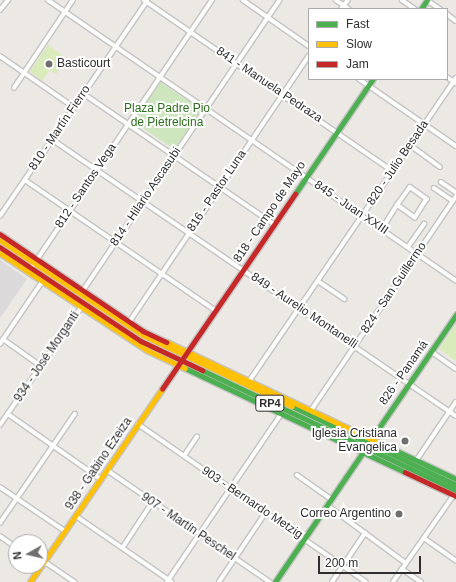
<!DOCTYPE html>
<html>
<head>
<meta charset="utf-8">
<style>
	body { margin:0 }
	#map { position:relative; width:456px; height:582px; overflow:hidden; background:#ece8e4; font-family:Arial,sans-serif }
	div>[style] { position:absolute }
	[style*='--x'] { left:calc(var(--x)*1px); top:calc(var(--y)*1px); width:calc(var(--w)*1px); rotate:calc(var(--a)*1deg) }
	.industrial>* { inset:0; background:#dcd9db }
	.green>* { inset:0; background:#cee6be; transform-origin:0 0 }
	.pitch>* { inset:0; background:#d9eabb }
	.roads { filter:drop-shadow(1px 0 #c5c4c5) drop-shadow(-1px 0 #c5c4c5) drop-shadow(0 1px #c5c4c5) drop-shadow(0 -1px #c5c4c5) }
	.street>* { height:3.5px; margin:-1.75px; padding:0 1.75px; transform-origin:1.75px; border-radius:1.75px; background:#fcfcfb }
	.fast>* { height:4.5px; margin:-2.25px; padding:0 2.25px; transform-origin:2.25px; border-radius:2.25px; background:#4caf50 }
	.slow>* { height:4.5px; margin:-2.25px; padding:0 2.25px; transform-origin:2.25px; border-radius:2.25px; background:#ffc107 }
	.jam>* { height:4.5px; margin:-2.25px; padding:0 2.25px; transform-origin:2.25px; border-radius:2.25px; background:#c62828 }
	.dots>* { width:11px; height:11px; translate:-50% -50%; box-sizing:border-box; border:2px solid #fff; border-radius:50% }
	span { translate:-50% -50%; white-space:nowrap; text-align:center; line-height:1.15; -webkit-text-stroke:4px #fff; paint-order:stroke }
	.shield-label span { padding:1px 3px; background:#fff; border:1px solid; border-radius:3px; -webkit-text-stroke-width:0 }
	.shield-label { font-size:11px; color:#2e2e2e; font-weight:700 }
	.poi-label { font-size:12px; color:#2e2e2e }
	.left { translate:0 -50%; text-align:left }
	.right { translate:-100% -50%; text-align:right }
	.street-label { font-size:12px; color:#2e2e2e }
	.park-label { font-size:12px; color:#2c6e1b }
	.legend { position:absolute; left:308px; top:8px; width:140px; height:72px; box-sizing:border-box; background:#fff; border:1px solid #ababab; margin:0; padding:5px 7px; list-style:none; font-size:12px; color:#2e2e2e }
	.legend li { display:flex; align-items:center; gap:8px; height:20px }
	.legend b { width:20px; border:1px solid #ababab }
	.north { position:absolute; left:8px; top:534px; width:40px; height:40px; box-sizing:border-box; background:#fff; border:1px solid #ababab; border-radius:50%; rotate:262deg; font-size:11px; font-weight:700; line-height:16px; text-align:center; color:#2e2e2e }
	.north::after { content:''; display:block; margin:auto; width:14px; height:18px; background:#706f6e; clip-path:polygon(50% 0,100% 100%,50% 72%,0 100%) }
	.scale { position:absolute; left:318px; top:556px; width:103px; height:18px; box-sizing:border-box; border:2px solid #2e2e2e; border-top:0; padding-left:5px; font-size:12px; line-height:14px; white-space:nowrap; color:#2e2e2e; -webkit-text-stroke:3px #fff; paint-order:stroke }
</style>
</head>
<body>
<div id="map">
	<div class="industrial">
		<i style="clip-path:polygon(0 260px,27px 279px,0 318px)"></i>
	</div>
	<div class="green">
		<i style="left:159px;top:81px;width:53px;height:48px;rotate:34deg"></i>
	</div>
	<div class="pitch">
		<i style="clip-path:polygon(48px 45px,67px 59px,56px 74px,50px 70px,42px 81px,30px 71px)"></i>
		<i style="clip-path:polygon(456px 324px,456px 361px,439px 349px)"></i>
	</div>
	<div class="roads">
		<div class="street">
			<i style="--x:48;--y:0;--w:495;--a:34.5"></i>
			<i style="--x:144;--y:0;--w:302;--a:34.5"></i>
			<i style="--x:243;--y:0;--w:80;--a:34.9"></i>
			<i style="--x:336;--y:0;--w:16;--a:35"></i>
			<i style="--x:402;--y:0;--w:16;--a:35"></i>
			<i style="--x:427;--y:0;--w:16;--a:35"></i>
			<i style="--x:341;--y:9;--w:11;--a:-52"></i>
			<i style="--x:0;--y:10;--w:13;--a:-51"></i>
			<i style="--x:447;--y:14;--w:11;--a:38"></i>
			<i style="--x:0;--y:56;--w:90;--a:34.6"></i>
			<i style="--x:447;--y:77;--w:11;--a:34"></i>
			<i style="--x:359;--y:79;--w:118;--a:34.6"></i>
			<i style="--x:14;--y:88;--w:106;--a:-56.2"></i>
			<i style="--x:84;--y:94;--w:230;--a:34.4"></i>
			<i style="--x:53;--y:140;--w:488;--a:34.4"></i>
			<i style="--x:410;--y:145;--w:37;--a:36"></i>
			<i style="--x:25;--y:180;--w:230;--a:34.4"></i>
			<i style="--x:441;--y:182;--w:18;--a:34"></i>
			<i style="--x:434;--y:188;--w:23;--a:34"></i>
			<i style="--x:0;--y:216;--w:260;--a:-55.6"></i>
			<i style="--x:382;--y:229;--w:28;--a:-58"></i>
			<i style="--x:397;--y:205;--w:22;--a:-54"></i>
			<i style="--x:410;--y:187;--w:21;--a:35"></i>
			<i style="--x:427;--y:199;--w:22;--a:122"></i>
			<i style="--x:415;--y:218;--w:22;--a:-144"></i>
			<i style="--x:408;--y:247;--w:28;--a:-55"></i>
			<i style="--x:28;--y:273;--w:329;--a:-56"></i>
			<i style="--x:318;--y:281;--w:32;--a:34"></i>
			<i style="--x:82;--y:292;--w:353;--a:-55.9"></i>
			<i style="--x:128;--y:324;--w:323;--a:-56"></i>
			<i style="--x:3;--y:339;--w:47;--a:35.4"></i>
			<i style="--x:0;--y:344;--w:75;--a:-55.9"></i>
			<i style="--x:432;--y:352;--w:29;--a:35"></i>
			<i style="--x:248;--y:383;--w:369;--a:-55.7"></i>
			<i style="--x:310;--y:412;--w:261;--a:-55.9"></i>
			<i style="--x:8;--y:414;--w:113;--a:35"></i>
			<i style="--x:138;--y:424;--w:277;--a:34.7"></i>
			<i style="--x:0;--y:425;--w:142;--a:-55.3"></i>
			<i style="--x:184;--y:456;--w:23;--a:-56"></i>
			<i style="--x:416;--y:461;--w:71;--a:-55.9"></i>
			<i style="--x:107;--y:470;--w:198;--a:34.5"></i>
			<i style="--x:297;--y:475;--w:42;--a:35.2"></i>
			<i style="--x:0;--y:487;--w:78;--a:34.1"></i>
			<i style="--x:327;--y:505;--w:98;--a:36.3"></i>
			<i style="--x:76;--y:516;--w:116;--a:34.5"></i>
			<i style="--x:0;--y:523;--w:132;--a:-55.5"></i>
			<i style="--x:0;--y:536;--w:19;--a:35"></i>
			<i style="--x:424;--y:538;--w:39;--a:35"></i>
			<i style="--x:123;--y:547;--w:53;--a:-56.6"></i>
			<i style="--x:40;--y:562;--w:8;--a:14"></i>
			<i style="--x:48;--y:564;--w:32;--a:34"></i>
			<i style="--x:402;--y:569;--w:23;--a:34"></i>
			<i style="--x:167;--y:582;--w:203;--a:-55.8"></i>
			<i style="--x:219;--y:582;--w:84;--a:-56.1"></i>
			<i style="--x:332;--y:582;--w:59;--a:-56"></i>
			<i style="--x:393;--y:582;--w:106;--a:-55"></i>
		</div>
		<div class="fast">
			<i style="--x:421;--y:9;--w:11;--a:-56"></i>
			<i style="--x:295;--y:194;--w:139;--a:-55.9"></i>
			<i style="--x:185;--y:368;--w:243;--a:25.3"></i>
			<i style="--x:202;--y:370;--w:281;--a:25.3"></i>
			<i style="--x:292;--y:406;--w:182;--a:25.7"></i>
			<i style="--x:370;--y:441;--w:153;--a:-55.7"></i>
			<i style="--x:380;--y:443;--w:84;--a:25.3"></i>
			<i style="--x:275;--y:582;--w:161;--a:-55.9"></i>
		</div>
		<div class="slow">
			<i style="--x:0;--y:240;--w:172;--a:33.6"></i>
			<i style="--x:143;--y:335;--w:165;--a:25.5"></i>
			<i style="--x:0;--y:253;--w:176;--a:33.4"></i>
			<i style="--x:147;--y:350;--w:42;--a:25.3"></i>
			<i style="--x:129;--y:334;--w:10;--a:53"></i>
			<i style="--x:167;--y:342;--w:236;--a:25.4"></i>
			<i style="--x:30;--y:582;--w:234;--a:-55.6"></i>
		</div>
		<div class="jam">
			<i style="--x:0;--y:234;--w:173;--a:34.1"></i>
			<i style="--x:143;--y:331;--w:26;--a:25"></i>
			<i style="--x:0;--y:247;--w:169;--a:33.7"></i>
			<i style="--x:141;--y:341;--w:68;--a:25.4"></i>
			<i style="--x:162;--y:389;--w:236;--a:-55.7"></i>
			<i style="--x:405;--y:472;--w:56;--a:25.2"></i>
		</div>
	</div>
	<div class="dots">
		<i style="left:49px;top:64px;background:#706f6e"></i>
		<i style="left:405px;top:441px;background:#706f6e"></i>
		<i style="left:399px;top:514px;background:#706f6e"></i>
	</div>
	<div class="shield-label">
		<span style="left:270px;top:403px">RP4</span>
	</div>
	<div class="poi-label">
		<span class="left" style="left:57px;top:64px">Basticourt</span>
		<span class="right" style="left:397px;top:441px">Iglesia Cristiana<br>Evangelica</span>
		<span class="right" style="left:391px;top:514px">Correo Argentino</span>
	</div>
	<div class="street-label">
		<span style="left:269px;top:85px;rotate:34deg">841 - Manuela Pedraza</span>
		<span style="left:60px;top:128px;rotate:-56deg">810 - Martín Fierro</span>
		<span style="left:398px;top:163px;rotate:-56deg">820 - Julio Besada</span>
		<span style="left:86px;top:186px;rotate:-56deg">812 - Santos Vega</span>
		<span style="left:217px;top:191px;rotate:-56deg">816 - Pastor Luna</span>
		<span style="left:146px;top:197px;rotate:-56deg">814 - Hilario Ascasubi</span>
		<span style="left:351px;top:208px;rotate:34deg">845 - Juan XXIII</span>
		<span style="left:270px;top:212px;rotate:-56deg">818 - Campo de Mayo</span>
		<span style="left:394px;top:288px;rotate:-56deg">824 - San Guillermo</span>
		<span style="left:304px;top:311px;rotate:34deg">849 - Aurelio Montanelli</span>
		<span style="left:47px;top:357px;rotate:-56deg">934 - José Morganti</span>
		<span style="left:404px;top:373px;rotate:-55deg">826 - Panamá</span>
		<span style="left:99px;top:464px;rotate:-56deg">938 - Gabino Ezeiza</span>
		<span style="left:252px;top:503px;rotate:34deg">903 - Bernardo Metzig</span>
		<span style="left:188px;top:527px;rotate:34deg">907 - Martín Peschel</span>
	</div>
	<div class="park-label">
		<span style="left:167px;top:116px">Plaza Padre Pio<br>de Pietrelcina</span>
	</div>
	<ul class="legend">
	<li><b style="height:5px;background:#4caf50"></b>Fast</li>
	<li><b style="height:5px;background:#ffc107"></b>Slow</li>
	<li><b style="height:5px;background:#c62828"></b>Jam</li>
	</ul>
	<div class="north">N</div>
	<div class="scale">200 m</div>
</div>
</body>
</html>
